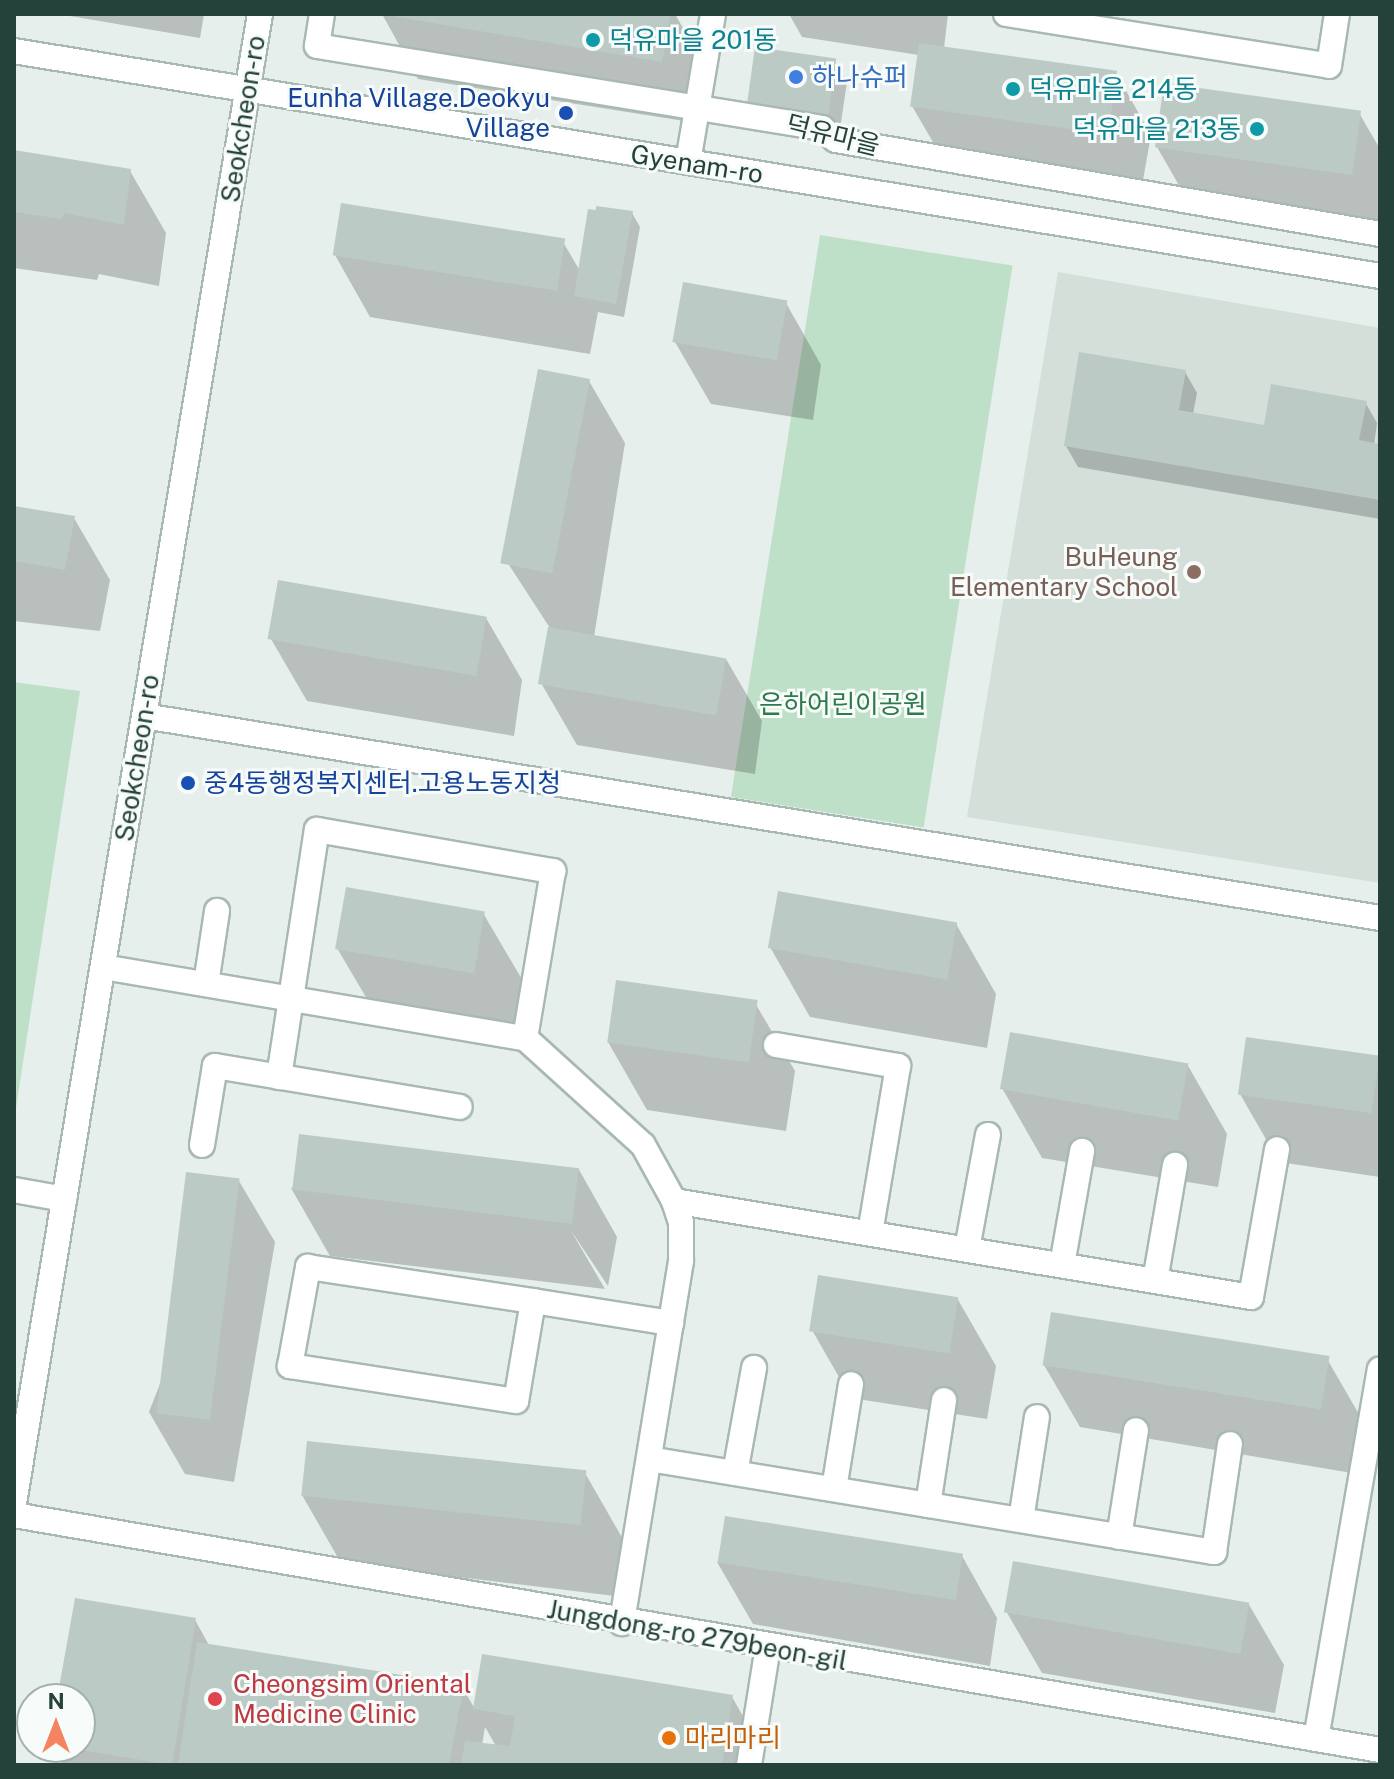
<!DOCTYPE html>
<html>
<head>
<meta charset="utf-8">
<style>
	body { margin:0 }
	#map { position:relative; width:1394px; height:1779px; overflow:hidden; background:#e6efeb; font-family:"Public Sans","Noto Sans KR",sans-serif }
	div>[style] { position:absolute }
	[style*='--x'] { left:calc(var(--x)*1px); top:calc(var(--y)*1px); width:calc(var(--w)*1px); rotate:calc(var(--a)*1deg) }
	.built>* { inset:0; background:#d4dfda }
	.green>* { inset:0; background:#bfe0c8; transform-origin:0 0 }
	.shadow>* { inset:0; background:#0003 }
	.building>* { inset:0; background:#bbcac4; transform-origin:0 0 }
	.roads { filter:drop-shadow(2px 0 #a8b8b2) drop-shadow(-2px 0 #a8b8b2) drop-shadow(0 2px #a8b8b2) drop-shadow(0 -2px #a8b8b2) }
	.pedestrian>* { height:24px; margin:-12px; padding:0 12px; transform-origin:12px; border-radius:12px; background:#fff }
	.minor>* { height:24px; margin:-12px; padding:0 12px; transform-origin:12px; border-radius:12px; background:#fff }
	.tertiary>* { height:24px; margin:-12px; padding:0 12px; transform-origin:12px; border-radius:12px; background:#fff }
	.dots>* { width:22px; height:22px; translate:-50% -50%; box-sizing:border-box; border:4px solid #f7fbf9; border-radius:50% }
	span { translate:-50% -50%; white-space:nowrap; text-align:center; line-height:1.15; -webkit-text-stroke:6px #f7fbf9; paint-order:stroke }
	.culture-label { font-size:26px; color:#0d838f }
	.left { translate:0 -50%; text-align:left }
	.right { translate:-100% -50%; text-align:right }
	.shop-label { font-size:26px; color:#366cbe }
	.transit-label { font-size:26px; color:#164399 }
	.street-label { font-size:26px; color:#24423a }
	.education-label { font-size:26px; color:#785e54 }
	.park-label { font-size:26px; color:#2d7a4b }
	.health-label { font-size:26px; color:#be3a42 }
	.food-label { font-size:26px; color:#c56008 }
	.frame { position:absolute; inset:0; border:16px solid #24423a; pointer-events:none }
	.north { position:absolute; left:16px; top:1683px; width:80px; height:80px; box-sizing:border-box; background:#f7fbf9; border:2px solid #a3b1ad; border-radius:50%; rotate:0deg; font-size:22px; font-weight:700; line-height:32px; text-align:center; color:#24423a }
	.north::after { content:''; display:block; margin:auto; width:28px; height:36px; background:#f4845f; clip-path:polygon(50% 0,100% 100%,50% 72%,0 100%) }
</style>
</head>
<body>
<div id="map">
	<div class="built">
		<i style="clip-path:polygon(1058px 272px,1380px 328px,1380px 883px,967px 817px)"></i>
	</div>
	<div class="green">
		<i style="left:820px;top:235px;width:195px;height:569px;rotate:9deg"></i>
		<i style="clip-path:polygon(14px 682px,80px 691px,14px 1121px)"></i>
	</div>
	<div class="shadow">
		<i style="clip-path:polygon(58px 14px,204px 14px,200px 38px)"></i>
		<i style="clip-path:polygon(382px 14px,675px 14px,707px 70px,697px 123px,418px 79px)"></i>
		<i style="clip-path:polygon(789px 14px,948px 14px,944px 48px,1116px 73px,1151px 135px,1140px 197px,948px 168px,912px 106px,919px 55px,802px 37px)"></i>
		<i style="clip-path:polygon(835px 61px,847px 82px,839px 136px,761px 124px,749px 103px)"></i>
		<i style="clip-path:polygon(1359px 113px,1380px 149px,1380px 234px,1192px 208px,1157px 147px)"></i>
		<i style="clip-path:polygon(14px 152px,130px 171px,166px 233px,159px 286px,99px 274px,97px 280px,14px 268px)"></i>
		<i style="clip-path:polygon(632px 213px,640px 227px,624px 317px,598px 312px,590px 354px,370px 317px,335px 255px,563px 242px,580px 271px)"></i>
		<i style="clip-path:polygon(786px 303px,821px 365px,813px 420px,711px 404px,675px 342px)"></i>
		<i style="clip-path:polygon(1185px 372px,1197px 393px,1193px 414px,1266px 427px,1365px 402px,1377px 423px,1374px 445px,1380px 446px,1380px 519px,1078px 467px,1066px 446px)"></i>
		<i style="clip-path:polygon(589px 381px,625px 443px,594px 637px,726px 659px,762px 721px,755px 774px,577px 745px,541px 683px,550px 628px,509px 565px)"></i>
		<i style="clip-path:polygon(14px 508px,74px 518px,110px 580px,100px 631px,14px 621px)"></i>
		<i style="clip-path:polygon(486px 618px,522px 680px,514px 736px,307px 701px,271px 639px)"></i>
		<i style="clip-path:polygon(483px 913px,523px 981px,513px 1040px,377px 1016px,337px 948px)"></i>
		<i style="clip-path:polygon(956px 924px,996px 994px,987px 1048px,810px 1017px,770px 947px)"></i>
		<i style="clip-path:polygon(755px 1003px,795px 1071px,786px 1131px,647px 1110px,608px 1042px)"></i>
		<i style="clip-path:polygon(1248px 1039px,1380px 1059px,1380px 1177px,1279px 1162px,1240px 1094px)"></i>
		<i style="clip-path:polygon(1187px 1064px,1227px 1134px,1218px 1187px,1042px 1158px,1002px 1088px)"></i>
		<i style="clip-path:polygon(578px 1168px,617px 1237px,608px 1286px,570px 1229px,605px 1289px,330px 1256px,291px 1188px)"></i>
		<i style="clip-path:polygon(239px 1181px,275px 1242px,234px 1482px,185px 1474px,149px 1412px)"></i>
		<i style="clip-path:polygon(957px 1298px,996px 1366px,987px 1419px,851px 1398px,812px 1330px)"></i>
		<i style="clip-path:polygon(1327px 1359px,1363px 1421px,1352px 1473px,1080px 1427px,1044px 1365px)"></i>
		<i style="clip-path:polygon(585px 1473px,624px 1541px,615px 1596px,341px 1563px,302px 1495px)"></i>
		<i style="clip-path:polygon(962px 1556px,997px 1618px,990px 1666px,753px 1624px,717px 1562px)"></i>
		<i style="clip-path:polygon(1248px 1603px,1284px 1665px,1275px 1713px,1042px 1673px,1006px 1611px)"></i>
		<i style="clip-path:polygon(evenodd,195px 1620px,210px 1647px,462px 1687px,475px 1709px,732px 1697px,755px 1737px,750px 1765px,63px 1765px,53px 1747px,80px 1747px,80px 1699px,59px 1699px,195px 1620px,485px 1727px,496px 1746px,482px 1745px,485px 1727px)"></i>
	</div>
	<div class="building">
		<i style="clip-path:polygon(380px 14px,671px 14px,662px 62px)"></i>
		<i style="left:919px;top:43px;width:200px;height:64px;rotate:8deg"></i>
		<i style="left:755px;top:47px;width:82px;height:57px;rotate:8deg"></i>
		<i style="left:1164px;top:83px;width:199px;height:65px;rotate:8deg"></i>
		<i style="clip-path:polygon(14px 150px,131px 169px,124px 225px,64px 213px,62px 219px,14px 212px)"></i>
		<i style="left:341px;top:203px;width:227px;height:53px;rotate:9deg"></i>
		<i style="clip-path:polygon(596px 206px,633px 211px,616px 304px,574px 296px,588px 209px,596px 210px)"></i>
		<i style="left:683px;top:282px;width:106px;height:61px;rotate:10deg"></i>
		<i style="clip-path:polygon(1079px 352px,1186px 370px,1179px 410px,1264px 425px,1271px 384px,1367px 401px,1359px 440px,1380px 444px,1380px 500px,1064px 446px)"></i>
		<i style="left:538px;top:369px;width:53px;height:198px;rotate:11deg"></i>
		<i style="clip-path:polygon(14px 506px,75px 516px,65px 570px,14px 561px)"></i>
		<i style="left:278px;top:580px;width:212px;height:60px;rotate:10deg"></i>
		<i style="left:548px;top:627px;width:181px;height:58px;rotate:10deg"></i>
		<i style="left:346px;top:887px;width:141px;height:63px;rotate:10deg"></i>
		<i style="left:778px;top:891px;width:182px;height:58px;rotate:10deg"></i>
		<i style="left:616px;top:980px;width:143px;height:63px;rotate:8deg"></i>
		<i style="left:1010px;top:1032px;width:181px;height:58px;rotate:10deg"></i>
		<i style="left:1246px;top:1037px;width:135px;height:58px;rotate:8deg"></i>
		<i style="left:299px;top:1134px;width:282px;height:56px;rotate:7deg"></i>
		<i style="left:186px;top:1172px;width:54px;height:243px;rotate:7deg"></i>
		<i style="left:818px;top:1275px;width:142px;height:57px;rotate:9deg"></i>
		<i style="left:1051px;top:1312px;width:282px;height:54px;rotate:9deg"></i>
		<i style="left:307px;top:1441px;width:281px;height:55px;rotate:6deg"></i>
		<i style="left:725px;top:1516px;width:241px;height:47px;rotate:9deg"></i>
		<i style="left:1013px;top:1561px;width:240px;height:52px;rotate:10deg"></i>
		<i style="clip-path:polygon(75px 1598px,196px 1618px,172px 1765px,80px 1750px,80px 1699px,57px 1699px)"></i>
		<i style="clip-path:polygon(197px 1642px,464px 1685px,449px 1765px,178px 1764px)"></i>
		<i style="clip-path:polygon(482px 1654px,733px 1695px,722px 1765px,461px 1765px,465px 1741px,510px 1746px,515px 1716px,473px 1709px)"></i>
	</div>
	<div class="roads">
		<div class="pedestrian">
			<i style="--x:322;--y:14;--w:32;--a:99"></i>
			<i style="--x:317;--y:46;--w:512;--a:9.22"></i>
			<i style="--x:822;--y:128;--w:18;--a:41"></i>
			<i style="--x:836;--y:140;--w:552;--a:9.8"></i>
			<i style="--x:144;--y:716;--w:1252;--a:9.28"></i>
			<i style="--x:1316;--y:1739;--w:375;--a:-80.2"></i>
		</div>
		<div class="minor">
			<i style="--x:1006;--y:14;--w:327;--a:9.1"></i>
			<i style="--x:1329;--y:66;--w:53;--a:-81.3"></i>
			<i style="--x:14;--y:51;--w:1384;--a:9.35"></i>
			<i style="--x:688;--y:162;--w:150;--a:-80.4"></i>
			<i style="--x:103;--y:967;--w:428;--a:9.6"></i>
			<i style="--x:525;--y:1038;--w:159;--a:42.2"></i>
			<i style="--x:643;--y:1145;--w:64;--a:61"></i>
			<i style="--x:674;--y:1201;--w:22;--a:72"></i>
			<i style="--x:681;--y:1222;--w:39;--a:90"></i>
			<i style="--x:681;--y:1261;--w:367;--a:99.3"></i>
			<i style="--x:206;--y:984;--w:74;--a:-81.4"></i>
			<i style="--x:776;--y:1045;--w:124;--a:9.8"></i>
			<i style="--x:898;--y:1066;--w:169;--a:99.5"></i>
			<i style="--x:279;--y:1077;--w:250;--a:-81.3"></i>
			<i style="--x:317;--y:830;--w:240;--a:9.9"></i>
			<i style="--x:553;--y:871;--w:169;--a:99.5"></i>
			<i style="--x:202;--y:1145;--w:80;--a:-80.7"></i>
			<i style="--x:215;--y:1066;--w:248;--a:9.5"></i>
			<i style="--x:14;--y:1190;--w:51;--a:10.2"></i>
			<i style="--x:674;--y:1201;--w:585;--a:9.45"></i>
			<i style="--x:1251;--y:1297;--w:150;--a:-80"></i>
			<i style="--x:967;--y:1249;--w:116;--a:-79.6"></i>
			<i style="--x:1062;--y:1265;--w:116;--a:-80"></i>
			<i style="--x:1155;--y:1281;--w:118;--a:-80.2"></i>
			<i style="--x:533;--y:1301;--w:101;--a:99.6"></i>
			<i style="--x:516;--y:1401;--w:229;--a:-171.2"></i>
			<i style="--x:290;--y:1366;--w:101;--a:-79.7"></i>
			<i style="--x:308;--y:1267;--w:228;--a:8.6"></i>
			<i style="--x:533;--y:1301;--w:140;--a:9.1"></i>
			<i style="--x:649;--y:1459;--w:573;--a:9.35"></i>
			<i style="--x:1214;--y:1552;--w:109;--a:-81.6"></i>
			<i style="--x:735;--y:1473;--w:107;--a:-79.7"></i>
			<i style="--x:834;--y:1489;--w:106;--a:-80.8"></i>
			<i style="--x:928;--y:1505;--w:106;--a:-81.3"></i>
			<i style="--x:14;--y:1515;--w:1386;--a:9.76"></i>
			<i style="--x:1021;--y:1520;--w:104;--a:-81.2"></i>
			<i style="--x:1119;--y:1537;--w:108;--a:-81"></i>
			<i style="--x:749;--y:1765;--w:120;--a:-80.9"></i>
		</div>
		<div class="tertiary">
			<i style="--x:14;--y:1503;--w:1509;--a:-80.62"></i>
		</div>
	</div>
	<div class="dots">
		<i style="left:593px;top:40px;background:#0f9aa8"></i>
		<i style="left:796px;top:77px;background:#3f7fe0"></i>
		<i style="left:1013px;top:89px;background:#0f9aa8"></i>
		<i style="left:566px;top:113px;background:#1a4fb4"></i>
		<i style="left:1257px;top:129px;background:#0f9aa8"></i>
		<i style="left:1194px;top:572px;background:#8d6e63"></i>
		<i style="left:188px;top:783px;background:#1a4fb4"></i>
		<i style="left:215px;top:1699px;background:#e0444e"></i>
		<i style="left:669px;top:1738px;background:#e8710a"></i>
	</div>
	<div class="culture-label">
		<span class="left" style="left:609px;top:40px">덕유마을 201동</span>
		<span class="left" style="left:1029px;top:89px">덕유마을 214동</span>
		<span class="right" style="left:1241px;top:129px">덕유마을 213동</span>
	</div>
	<div class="shop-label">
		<span class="left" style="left:812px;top:77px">하나슈퍼</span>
	</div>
	<div class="transit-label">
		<span class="right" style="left:550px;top:113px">Eunha Village.Deokyu<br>Village</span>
		<span class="left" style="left:204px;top:783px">중4동행정복지센터.고용노동지청</span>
	</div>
	<div class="street-label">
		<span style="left:243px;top:119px;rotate:-81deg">Seokcheon-ro</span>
		<span style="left:833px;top:135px;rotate:14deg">덕유마을</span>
		<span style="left:697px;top:164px;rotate:9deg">Gyenam-ro</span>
		<span style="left:137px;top:758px;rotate:-81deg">Seokcheon-ro</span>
		<span style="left:697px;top:1635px;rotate:10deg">Jungdong-ro 279beon-gil</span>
	</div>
	<div class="education-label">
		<span class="right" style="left:1178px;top:572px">BuHeung<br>Elementary School</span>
	</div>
	<div class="park-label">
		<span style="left:843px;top:704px">은하어린이공원</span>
	</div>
	<div class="health-label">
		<span class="left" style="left:233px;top:1699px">Cheongsim Oriental<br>Medicine Clinic</span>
	</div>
	<div class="food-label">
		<span class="left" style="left:685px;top:1738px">마리마리</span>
	</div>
	<div class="frame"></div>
	<div class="north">N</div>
</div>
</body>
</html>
